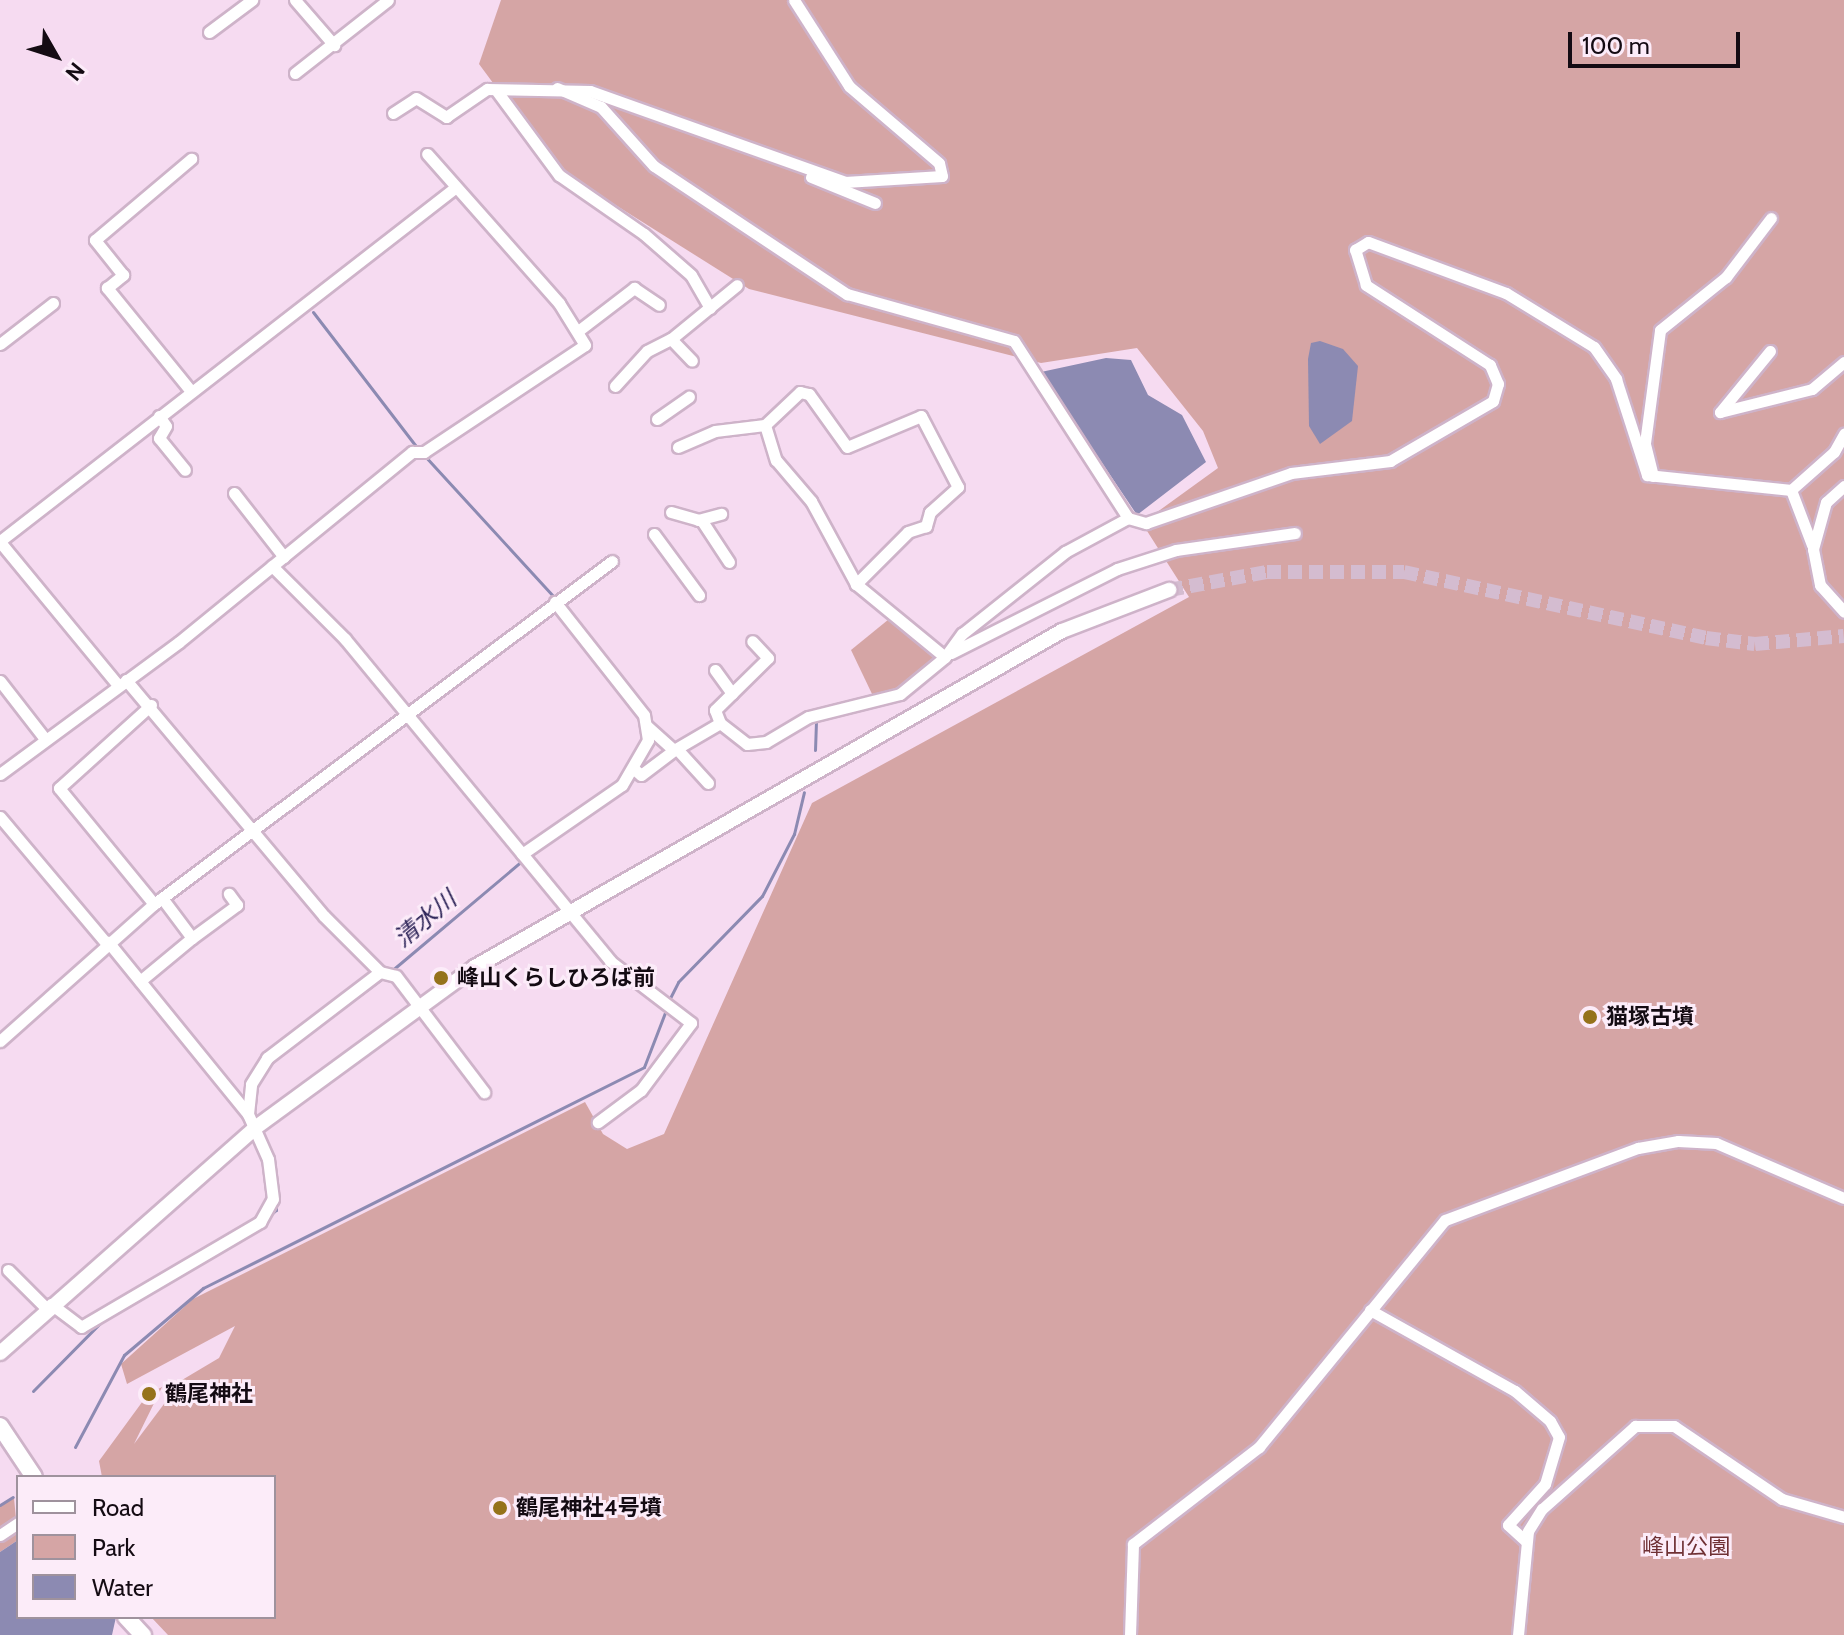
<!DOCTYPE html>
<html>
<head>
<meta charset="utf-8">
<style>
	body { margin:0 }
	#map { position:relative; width:1844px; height:1635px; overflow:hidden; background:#f6dbf1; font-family:Cabin,"Noto Sans JP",sans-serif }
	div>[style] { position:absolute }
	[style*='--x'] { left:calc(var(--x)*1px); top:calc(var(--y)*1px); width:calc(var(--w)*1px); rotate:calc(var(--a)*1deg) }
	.green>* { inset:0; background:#d5a5a5 }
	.water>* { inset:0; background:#8c8ab2 }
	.stream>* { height:3px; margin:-1.5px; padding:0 1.5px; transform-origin:1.5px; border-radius:1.5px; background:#8c8ab2 }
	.tertiary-tunnel>* { height:14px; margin-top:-7px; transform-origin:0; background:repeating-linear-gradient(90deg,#d4bcd0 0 14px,transparent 0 21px) }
	.roads { filter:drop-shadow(2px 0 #ceb3c9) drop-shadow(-2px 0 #ceb3c9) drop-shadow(0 2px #ceb3c9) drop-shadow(0 -2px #ceb3c9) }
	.minor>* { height:11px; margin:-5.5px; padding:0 5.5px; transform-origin:5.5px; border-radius:5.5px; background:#fff }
	.tertiary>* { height:14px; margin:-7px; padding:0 7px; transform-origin:7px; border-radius:7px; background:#fff }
	.secondary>* { height:16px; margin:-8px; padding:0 8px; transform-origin:8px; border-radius:8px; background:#fff }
	.dots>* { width:22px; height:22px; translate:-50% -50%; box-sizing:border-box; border:4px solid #fcecf9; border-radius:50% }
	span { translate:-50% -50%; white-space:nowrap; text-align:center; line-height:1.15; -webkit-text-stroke:6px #fcecf9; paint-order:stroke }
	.poi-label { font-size:22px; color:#140b13; font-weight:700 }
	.left { translate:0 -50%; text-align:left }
	.park-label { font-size:22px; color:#6f3034 }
	.water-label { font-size:24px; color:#2c2357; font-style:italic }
	.legend { position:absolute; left:16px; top:1475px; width:260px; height:144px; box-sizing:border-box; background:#fcecf9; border:2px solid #9f929d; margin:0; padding:10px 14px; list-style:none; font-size:24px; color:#140b13 }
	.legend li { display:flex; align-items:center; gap:16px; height:40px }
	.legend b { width:40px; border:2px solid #9f929d }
	.north { position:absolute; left:16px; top:16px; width:80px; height:80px; -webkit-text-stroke:6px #fcecf9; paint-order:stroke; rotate:129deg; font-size:22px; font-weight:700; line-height:32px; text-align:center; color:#140b13 }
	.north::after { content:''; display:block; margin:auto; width:28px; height:36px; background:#140b13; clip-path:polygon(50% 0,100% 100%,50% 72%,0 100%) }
	.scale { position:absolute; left:1568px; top:32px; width:172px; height:36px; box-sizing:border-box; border:4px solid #140b13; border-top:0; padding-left:10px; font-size:24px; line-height:28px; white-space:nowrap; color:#140b13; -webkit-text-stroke:6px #fcecf9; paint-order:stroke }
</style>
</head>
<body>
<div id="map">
	<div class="green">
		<i style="clip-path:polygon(501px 0,1844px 0,1844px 1635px,168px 1635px,151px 1617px,274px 1617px,274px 1477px,102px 1477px,99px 1461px,148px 1394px,162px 1387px,134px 1444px,182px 1380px,219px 1358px,235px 1326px,127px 1384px,121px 1364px,193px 1299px,585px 1102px,603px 1134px,627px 1149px,664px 1134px,812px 803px,1189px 597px,1142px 523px,1218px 468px,1203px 431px,1137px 348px,1041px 363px,749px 289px,555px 167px,479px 64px)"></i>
		<i style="clip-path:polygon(894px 615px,937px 661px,894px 694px,873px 696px,851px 650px)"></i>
		<i style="clip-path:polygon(14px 1498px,18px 1540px,0 1552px,0 1506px)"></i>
	</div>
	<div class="water">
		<i style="clip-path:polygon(1320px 341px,1343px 349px,1358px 366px,1352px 421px,1320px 444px,1309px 426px,1308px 359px,1311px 343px)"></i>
		<i style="clip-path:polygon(1106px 358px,1131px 360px,1148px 395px,1182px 415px,1206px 462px,1137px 515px,1041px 372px)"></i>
		<i style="clip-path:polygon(18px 1540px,18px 1617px,116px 1617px,112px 1635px,0 1635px,0 1552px)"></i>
	</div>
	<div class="stream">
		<i style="--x:313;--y:312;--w:173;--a:52.5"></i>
		<i style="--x:423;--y:454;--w:197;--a:47.5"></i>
		<i style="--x:815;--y:750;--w:30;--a:-88"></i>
		<i style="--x:640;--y:768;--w:24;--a:-66"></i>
		<i style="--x:626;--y:788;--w:16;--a:-52"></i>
		<i style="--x:390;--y:972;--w:172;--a:-40.1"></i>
		<i style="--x:668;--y:1002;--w:22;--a:-63"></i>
		<i style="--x:678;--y:982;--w:120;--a:-45.7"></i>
		<i style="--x:762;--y:896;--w:70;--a:-62.7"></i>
		<i style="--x:794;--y:834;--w:43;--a:-76.6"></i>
		<i style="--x:285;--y:1051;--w:124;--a:-36.8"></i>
		<i style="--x:239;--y:1241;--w:48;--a:-40"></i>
		<i style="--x:276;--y:1210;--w:53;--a:-93.2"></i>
		<i style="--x:33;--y:1391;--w:101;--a:-45.4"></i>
		<i style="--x:75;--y:1447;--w:104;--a:-62"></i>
		<i style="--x:124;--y:1355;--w:104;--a:-40.3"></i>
		<i style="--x:203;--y:1288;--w:493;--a:-26.6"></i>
		<i style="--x:644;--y:1067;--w:61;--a:-68.9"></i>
		<i style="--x:0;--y:1505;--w:15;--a:-32"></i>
	</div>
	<div class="tertiary-tunnel">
		<i style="--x:1169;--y:590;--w:100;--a:-10.4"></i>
		<i style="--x:1267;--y:572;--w:137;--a:0"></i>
		<i style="--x:1404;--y:572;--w:309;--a:12.3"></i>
		<i style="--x:1706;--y:638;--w:49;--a:7"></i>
		<i style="--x:1755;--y:644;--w:89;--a:-5.1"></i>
	</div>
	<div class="roads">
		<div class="minor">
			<i style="--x:295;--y:0;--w:60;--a:49.1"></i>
			<i style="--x:209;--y:32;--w:54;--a:-36.7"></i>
			<i style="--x:295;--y:73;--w:118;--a:-38.1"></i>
			<i style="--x:557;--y:88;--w:48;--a:23.4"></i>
			<i style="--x:601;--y:107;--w:79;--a:48.1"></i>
			<i style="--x:654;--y:166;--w:232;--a:33.6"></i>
			<i style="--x:847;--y:294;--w:173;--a:15.7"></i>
			<i style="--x:1014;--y:341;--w:211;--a:57.2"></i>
			<i style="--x:1128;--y:518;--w:19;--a:16"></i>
			<i style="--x:1146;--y:523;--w:153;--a:-19"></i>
			<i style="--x:1291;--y:473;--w:100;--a:-6.9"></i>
			<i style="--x:1390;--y:461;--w:119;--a:-30.2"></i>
			<i style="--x:1493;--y:401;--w:18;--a:-74"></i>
			<i style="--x:1498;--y:384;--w:21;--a:-113"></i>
			<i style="--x:1490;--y:365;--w:148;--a:-147.2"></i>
			<i style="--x:1366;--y:285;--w:37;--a:-107"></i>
			<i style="--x:1355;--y:250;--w:15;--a:-32"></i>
			<i style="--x:1368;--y:242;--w:147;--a:20.3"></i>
			<i style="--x:1506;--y:293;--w:103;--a:31.5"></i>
			<i style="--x:1594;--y:347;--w:39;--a:55"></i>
			<i style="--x:1616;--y:379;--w:101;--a:72.1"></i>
			<i style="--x:1647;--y:475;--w:145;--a:5.9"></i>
			<i style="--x:1791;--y:490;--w:57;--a:-41.5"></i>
			<i style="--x:1834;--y:452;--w:21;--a:-61"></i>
			<i style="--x:496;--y:90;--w:106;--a:53.5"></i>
			<i style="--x:559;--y:175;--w:103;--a:34.8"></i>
			<i style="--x:644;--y:234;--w:62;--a:41.1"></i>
			<i style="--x:691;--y:275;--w:38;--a:60"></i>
			<i style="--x:393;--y:113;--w:27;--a:-33"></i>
			<i style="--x:416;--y:98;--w:36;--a:32"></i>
			<i style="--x:446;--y:117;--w:50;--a:-34.3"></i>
			<i style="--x:487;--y:89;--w:103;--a:1.1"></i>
			<i style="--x:590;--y:91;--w:271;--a:19.6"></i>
			<i style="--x:845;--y:182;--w:97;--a:-3.5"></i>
			<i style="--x:942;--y:176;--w:13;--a:-103"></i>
			<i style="--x:939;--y:163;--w:118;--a:-139.5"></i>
			<i style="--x:849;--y:86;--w:102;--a:-122.6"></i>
			<i style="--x:811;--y:177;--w:69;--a:22.1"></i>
			<i style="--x:578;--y:331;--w:71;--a:-37.5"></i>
			<i style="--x:634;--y:288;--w:30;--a:34"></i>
			<i style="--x:671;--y:339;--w:85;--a:-39.3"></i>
			<i style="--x:0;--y:344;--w:67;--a:-37.7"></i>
			<i style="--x:1770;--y:351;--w:79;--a:129.3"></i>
			<i style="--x:1720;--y:412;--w:95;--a:-14"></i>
			<i style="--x:1812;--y:389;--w:42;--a:-40.2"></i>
			<i style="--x:615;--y:386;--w:47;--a:-47.6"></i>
			<i style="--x:647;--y:351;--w:27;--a:-27"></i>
			<i style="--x:671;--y:339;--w:30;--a:46"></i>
			<i style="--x:190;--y:390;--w:132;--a:-129.1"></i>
			<i style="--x:107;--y:288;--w:21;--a:-39"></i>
			<i style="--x:123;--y:275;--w:45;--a:-128.7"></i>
			<i style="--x:95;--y:240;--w:126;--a:-40.2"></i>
			<i style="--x:159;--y:416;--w:12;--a:55"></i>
			<i style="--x:166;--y:426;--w:14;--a:120"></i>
			<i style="--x:159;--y:438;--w:41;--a:50.9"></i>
			<i style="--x:657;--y:419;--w:39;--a:-35"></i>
			<i style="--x:765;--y:425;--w:37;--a:73"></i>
			<i style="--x:776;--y:460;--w:54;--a:49.5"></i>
			<i style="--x:811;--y:501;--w:94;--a:61.5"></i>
			<i style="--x:856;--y:584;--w:115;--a:39.4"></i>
			<i style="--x:945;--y:657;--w:29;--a:-54"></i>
			<i style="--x:962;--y:634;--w:132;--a:-38.5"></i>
			<i style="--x:1065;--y:552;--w:72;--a:-28.4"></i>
			<i style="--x:678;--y:447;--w:40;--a:-23.4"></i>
			<i style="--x:715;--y:431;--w:50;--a:-6.8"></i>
			<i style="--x:765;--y:425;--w:48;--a:-43.3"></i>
			<i style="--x:800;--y:392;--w:9;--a:13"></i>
			<i style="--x:809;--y:394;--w:65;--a:54.4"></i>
			<i style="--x:847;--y:447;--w:80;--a:-22.7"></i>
			<i style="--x:921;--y:416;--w:80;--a:62.5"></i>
			<i style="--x:958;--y:487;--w:38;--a:138"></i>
			<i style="--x:930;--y:512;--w:15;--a:106"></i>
			<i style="--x:926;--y:526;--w:19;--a:162"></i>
			<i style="--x:908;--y:532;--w:74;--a:135"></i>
			<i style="--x:1653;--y:476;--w:34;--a:-104"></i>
			<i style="--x:1645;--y:443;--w:114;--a:-82.4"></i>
			<i style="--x:1660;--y:330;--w:85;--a:-38.8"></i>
			<i style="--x:1726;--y:277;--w:74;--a:-52.7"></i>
			<i style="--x:1844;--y:486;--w:24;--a:138"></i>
			<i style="--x:1826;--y:502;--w:49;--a:105.5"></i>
			<i style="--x:1813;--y:549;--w:37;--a:79"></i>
			<i style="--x:1820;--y:585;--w:36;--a:48"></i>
			<i style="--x:1791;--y:490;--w:59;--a:69.1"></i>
			<i style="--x:234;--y:493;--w:81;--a:52"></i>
			<i style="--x:671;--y:512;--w:32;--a:16"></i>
			<i style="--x:702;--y:521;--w:49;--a:56.6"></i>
			<i style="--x:698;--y:520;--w:24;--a:-15"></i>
			<i style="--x:654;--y:534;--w:76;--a:53.6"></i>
			<i style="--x:0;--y:541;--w:577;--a:-37.82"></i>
			<i style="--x:0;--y:542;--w:185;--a:50.5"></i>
			<i style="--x:272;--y:566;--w:103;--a:45"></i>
			<i style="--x:345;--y:639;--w:417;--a:50.5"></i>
			<i style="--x:610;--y:961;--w:102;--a:37.4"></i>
			<i style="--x:691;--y:1023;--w:84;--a:126.7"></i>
			<i style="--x:641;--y:1090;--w:54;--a:143.3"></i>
			<i style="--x:951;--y:653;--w:186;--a:-26.8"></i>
			<i style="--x:1117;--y:569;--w:62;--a:-17.9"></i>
			<i style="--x:1176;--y:550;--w:120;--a:-8.1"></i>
			<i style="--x:715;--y:670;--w:29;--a:54"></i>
			<i style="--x:126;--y:680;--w:308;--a:50"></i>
			<i style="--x:324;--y:916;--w:79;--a:45"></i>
			<i style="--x:380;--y:972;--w:16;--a:14"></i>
			<i style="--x:396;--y:976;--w:146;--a:52.8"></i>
			<i style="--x:0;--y:681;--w:73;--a:52.2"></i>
			<i style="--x:151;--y:705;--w:124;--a:137.9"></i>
			<i style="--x:59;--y:788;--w:150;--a:50.7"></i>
			<i style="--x:720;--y:723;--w:14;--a:-111"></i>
			<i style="--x:715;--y:710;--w:74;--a:-44.5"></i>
			<i style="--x:768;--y:658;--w:23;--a:-133"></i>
			<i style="--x:647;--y:726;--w:36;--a:42"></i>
			<i style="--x:674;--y:750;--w:53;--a:-30.4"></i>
			<i style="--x:720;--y:723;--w:34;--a:38"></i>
			<i style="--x:747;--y:744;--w:19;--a:-6"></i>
			<i style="--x:766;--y:742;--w:49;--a:-30.8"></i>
			<i style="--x:808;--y:717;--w:95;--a:-14"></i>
			<i style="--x:900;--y:694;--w:58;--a:-39.4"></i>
			<i style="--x:677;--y:749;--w:46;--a:47.6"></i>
			<i style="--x:634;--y:769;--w:9;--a:41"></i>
			<i style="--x:641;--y:775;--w:41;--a:-37.1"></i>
			<i style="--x:0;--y:774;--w:222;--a:-36.4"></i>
			<i style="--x:179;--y:642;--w:301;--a:-39.2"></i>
			<i style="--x:412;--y:452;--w:12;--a:0"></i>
			<i style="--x:424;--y:452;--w:193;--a:-33.6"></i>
			<i style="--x:585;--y:345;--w:49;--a:-121.8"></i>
			<i style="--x:559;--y:303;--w:199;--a:-131.5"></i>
			<i style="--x:0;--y:817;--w:166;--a:49.9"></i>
			<i style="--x:522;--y:854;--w:121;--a:-34.6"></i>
			<i style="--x:622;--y:785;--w:52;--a:-60"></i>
			<i style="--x:648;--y:740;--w:25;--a:-99"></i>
			<i style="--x:644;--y:715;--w:144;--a:-128.2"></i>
			<i style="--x:192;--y:938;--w:56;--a:-36.3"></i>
			<i style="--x:237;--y:905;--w:14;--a:-126"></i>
			<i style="--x:140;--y:981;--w:67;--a:-39.6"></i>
			<i style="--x:192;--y:938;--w:50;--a:-126.9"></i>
			<i style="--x:0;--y:1041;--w:206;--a:-41.7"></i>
			<i style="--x:154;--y:904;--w:572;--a:-36.83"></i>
			<i style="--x:248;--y:1114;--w:30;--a:-84"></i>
			<i style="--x:251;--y:1084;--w:31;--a:-58"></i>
			<i style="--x:267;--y:1058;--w:142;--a:-37.3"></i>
			<i style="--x:8;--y:1270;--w:54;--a:45"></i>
			<i style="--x:51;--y:1304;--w:38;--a:37"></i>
			<i style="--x:81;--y:1327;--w:208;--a:-30.4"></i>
			<i style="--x:260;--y:1222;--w:26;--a:-61"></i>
			<i style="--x:273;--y:1199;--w:40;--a:-97.1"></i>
			<i style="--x:268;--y:1159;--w:49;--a:-114"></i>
			<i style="--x:248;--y:1114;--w:222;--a:-129.1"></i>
			<i style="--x:1370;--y:1310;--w:166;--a:29.2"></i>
			<i style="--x:1515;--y:1391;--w:46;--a:40.6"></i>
			<i style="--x:1550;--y:1421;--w:18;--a:61"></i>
			<i style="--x:1559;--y:1437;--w:49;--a:106.6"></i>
			<i style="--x:1545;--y:1484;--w:55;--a:132.1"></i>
			<i style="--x:1508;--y:1525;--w:24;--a:42"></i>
			<i style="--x:0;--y:1535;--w:22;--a:-34"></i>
			<i style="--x:1130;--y:1635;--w:91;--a:-88.1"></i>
			<i style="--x:1133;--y:1544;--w:159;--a:-37.6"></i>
			<i style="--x:1259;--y:1447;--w:293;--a:-50.7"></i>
			<i style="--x:1445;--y:1220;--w:206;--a:-20.5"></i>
			<i style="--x:1638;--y:1148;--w:41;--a:-9.9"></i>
			<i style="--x:1678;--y:1141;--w:38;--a:3"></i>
			<i style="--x:1716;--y:1143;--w:139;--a:23.3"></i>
			<i style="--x:1518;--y:1635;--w:104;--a:-84.5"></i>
			<i style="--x:1528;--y:1531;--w:26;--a:-58"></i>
			<i style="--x:1542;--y:1509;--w:125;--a:-41.7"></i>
			<i style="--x:1635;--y:1426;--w:39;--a:0"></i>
			<i style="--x:1674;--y:1426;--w:130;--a:34.1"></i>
			<i style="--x:1782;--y:1499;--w:65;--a:16.2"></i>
		</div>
		<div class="tertiary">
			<i style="--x:0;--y:1353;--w:340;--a:-41.4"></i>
			<i style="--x:255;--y:1128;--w:273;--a:-36.2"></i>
			<i style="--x:475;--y:967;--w:676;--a:-29.79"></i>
			<i style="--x:1062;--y:631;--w:115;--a:-21"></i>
		</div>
		<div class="secondary">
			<i style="--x:0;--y:1426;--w:61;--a:56.3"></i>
			<i style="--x:126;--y:1617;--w:25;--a:47"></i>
		</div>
	</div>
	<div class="dots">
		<i style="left:441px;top:978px;background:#95731b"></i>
		<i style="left:1590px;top:1017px;background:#95731b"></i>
		<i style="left:149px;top:1394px;background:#95731b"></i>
		<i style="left:500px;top:1508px;background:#95731b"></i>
	</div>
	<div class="poi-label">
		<span class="left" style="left:457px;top:978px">峰山くらしひろば前</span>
		<span class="left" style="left:1606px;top:1017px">猫塚古墳</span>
		<span class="left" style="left:165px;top:1394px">鶴尾神社</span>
		<span class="left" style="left:516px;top:1508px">鶴尾神社4号墳</span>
	</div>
	<div class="park-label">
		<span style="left:1686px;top:1547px">峰山公園</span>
	</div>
	<div class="water-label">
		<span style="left:425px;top:919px;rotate:-40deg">清水川</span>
	</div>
	<ul class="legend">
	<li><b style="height:10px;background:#fff"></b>Road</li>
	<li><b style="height:22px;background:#d5a5a5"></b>Park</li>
	<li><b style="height:22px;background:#8c8ab2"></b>Water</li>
	</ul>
	<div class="north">N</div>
	<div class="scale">100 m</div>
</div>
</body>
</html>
